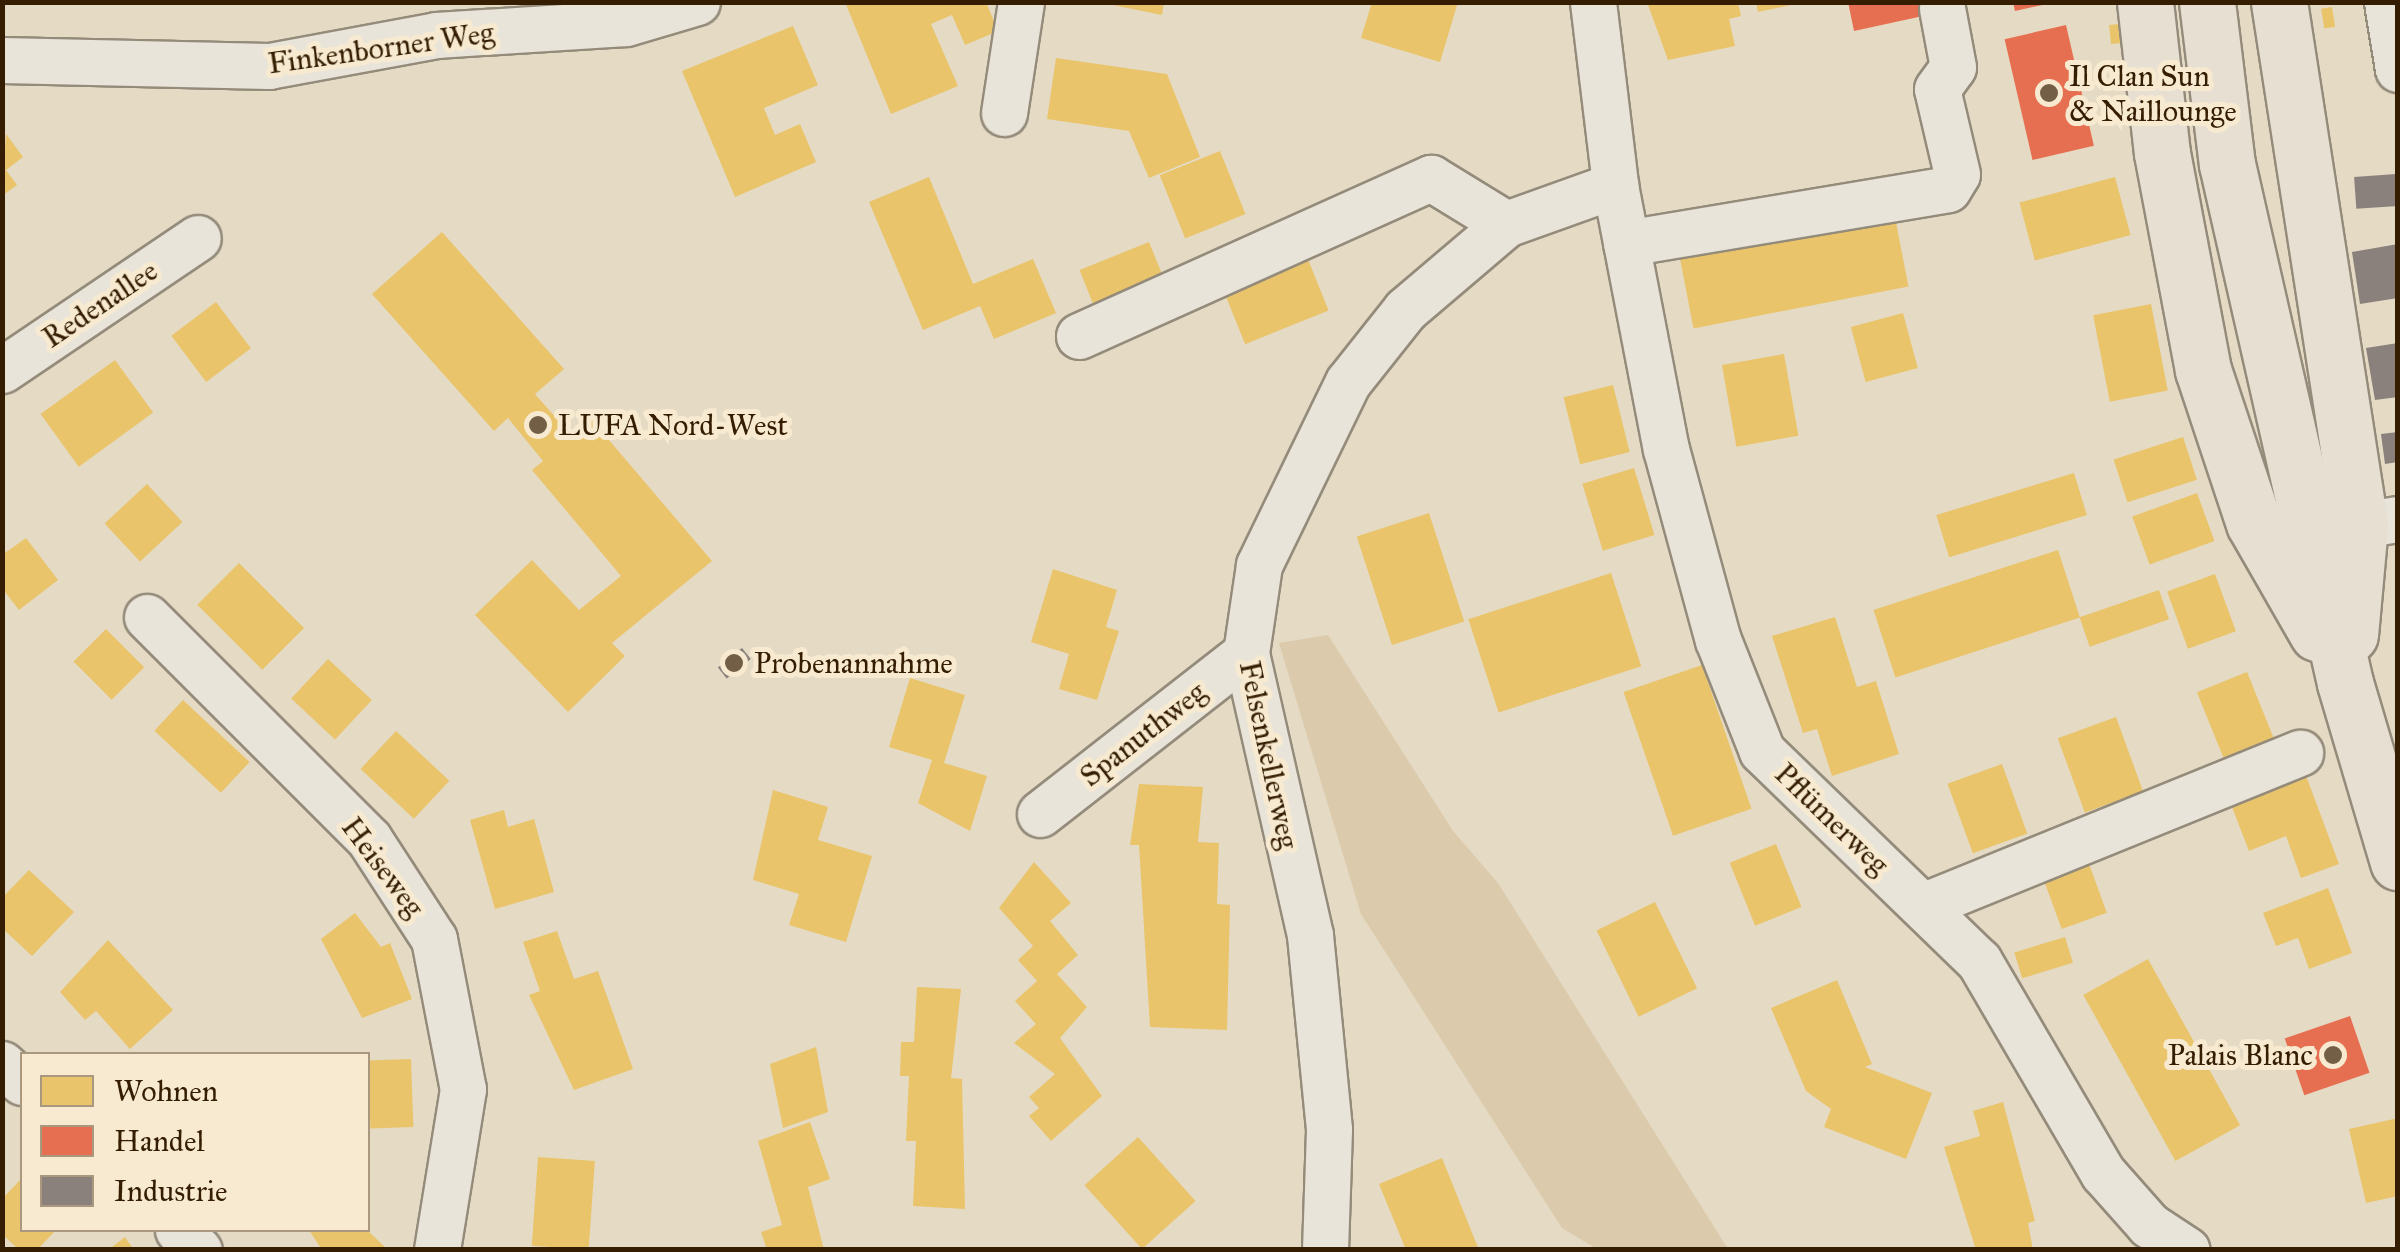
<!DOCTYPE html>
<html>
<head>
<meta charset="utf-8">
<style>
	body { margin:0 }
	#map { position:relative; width:2400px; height:1252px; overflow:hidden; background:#e5dac4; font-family:"IM FELL Great Primer",serif }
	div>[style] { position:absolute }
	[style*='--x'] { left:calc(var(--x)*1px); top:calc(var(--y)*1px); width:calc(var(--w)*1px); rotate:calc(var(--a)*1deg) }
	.green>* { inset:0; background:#dbcaab }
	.homes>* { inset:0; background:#e9c46a; transform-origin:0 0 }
	.shops>* { inset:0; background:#e76f51; transform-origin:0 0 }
	.industry>* { inset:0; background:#8a817c; transform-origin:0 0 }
	.roads { filter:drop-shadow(2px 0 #948b7b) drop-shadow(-2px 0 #948b7b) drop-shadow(0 2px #948b7b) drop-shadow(0 -2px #948b7b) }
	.minor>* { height:45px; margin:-22.5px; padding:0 22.5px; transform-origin:22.5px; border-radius:22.5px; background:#e9e4d9 }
	.major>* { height:55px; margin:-27.5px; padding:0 27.5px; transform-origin:27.5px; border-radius:27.5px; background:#e6dfd2 }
	.dots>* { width:28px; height:28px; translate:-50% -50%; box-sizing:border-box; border:5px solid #f7ead0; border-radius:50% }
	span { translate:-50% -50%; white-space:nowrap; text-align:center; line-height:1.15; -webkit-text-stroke:10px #f7ead0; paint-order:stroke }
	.street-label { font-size:30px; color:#341d00 }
	.poi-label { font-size:30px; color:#341d00 }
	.left { translate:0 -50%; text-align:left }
	.right { translate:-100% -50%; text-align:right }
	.frame { position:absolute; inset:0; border:5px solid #341d00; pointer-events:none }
	.legend { position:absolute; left:20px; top:1052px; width:350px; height:180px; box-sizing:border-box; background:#f7ead0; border:2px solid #a9987d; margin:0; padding:12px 18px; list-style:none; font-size:30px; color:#341d00 }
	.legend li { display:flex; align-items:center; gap:20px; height:50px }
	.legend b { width:50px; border:2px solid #a9987d }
</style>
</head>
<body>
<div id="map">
	<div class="green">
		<i style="clip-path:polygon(1328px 635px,1453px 831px,1498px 883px,1728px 1249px,1597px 1249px,1562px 1228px,1361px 914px,1279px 643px)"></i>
	</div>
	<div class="homes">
		<i style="clip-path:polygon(845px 2px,986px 2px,998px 31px,965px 45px,952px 15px,931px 24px,958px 86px,891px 114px)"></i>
		<i style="clip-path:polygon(1098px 2px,1164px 2px,1162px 15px)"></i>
		<i style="clip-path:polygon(1372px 2px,1458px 2px,1440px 62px,1361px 38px)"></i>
		<i style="clip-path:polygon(1647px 2px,1738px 2px,1741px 16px,1729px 19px,1735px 46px,1668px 60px)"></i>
		<i style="clip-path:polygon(1756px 2px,1795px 2px,1796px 4px,1758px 12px)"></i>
		<i style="left:2332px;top:7px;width:20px;height:11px;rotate:81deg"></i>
		<i style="left:2119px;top:24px;width:19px;height:10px;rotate:84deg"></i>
		<i style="clip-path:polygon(793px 26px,818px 85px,764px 108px,775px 135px,800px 124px,816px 162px,735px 197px,682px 71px)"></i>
		<i style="clip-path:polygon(1056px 58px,1167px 74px,1200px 157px,1149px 178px,1129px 131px,1047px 119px)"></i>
		<i style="clip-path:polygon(6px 134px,23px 157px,6px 170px,17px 185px,2px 196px)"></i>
		<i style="left:1220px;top:151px;width:68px;height:65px;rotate:68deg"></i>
		<i style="clip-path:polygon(929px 177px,973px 284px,1033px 259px,1056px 313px,994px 339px,980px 306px,923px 330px,869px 202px)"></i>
		<i style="left:2115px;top:177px;width:60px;height:99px;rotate:75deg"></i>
		<i style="left:1894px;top:212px;width:76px;height:219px;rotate:79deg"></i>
		<i style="clip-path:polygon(442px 232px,564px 369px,535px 394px,572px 436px,592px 420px,712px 561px,612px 643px,625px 656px,568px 712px,475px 615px,532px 560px,579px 610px,621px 576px,532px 470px,543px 461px,508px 418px,494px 431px,372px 294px)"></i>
		<i style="left:1149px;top:242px;width:48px;height:75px;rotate:68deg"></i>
		<i style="left:1305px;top:252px;width:63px;height:90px;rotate:68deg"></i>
		<i style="left:216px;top:302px;width:58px;height:56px;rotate:53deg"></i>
		<i style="left:2151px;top:304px;width:88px;height:59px;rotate:79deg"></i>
		<i style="left:1903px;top:313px;width:57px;height:54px;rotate:75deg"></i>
		<i style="left:1784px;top:354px;width:83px;height:63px;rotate:80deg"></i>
		<i style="left:115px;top:360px;width:65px;height:92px;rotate:54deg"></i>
		<i style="left:1613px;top:385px;width:69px;height:51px;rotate:76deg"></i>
		<i style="left:2183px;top:437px;width:45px;height:73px;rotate:72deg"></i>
		<i style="left:1634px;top:468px;width:70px;height:54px;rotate:73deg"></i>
		<i style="left:2074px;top:473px;width:44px;height:144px;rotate:73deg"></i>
		<i style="left:147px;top:484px;width:52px;height:58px;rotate:47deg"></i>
		<i style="left:2197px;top:493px;width:51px;height:69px;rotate:70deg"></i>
		<i style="left:1429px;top:513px;width:114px;height:76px;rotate:72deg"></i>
		<i style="clip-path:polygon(26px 538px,58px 580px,19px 610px,2px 588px,2px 555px)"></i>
		<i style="left:2058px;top:550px;width:71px;height:194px;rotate:72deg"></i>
		<i style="left:239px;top:563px;width:92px;height:59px;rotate:45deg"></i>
		<i style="clip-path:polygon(1053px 569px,1117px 590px,1106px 627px,1119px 631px,1097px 700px,1059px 689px,1069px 654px,1031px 642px)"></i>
		<i style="left:1611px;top:573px;width:98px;height:150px;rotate:72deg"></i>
		<i style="left:2215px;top:574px;width:61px;height:51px;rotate:70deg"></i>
		<i style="left:2159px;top:590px;width:31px;height:84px;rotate:71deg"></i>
		<i style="clip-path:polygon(1835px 617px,1857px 687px,1876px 681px,1899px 754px,1832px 776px,1817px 729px,1803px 733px,1772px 636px)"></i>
		<i style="left:106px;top:629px;width:54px;height:46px;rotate:45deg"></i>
		<i style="left:328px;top:659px;width:60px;height:54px;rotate:43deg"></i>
		<i style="left:1702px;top:665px;width:152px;height:83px;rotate:71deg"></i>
		<i style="left:2247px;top:672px;width:71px;height:54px;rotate:68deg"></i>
		<i style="clip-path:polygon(910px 678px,965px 695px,944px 763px,987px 776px,970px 831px,918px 803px,932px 760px,889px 747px)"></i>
		<i style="left:183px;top:700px;width:91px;height:42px;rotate:43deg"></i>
		<i style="left:2116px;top:717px;width:79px;height:62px;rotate:70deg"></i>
		<i style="left:396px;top:731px;width:73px;height:52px;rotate:43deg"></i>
		<i style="left:2002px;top:764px;width:74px;height:58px;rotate:70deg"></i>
		<i style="clip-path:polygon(2305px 773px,2339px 864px,2301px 878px,2286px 836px,2249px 851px,2230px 802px)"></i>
		<i style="clip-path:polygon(1139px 784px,1203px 787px,1198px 842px,1219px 843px,1217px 904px,1230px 905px,1227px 1030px,1150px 1027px,1139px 845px,1130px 845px)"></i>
		<i style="clip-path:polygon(773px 790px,828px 807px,818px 840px,872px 856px,846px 942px,789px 925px,799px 894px,753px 880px)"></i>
		<i style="clip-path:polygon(504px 810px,508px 827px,534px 819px,554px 892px,495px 909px,470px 820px)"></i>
		<i style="left:1776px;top:844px;width:68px;height:50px;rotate:68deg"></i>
		<i style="left:2088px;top:861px;width:55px;height:48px;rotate:70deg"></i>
		<i style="clip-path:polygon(1034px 862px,1071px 903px,1050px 921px,1078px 955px,1057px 974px,1087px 1007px,1060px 1038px,1102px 1096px,1051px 1141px,1029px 1116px,1039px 1108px,1029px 1097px,1055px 1074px,1014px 1043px,1036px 1024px,1015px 1001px,1037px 981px,1018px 960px,1033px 946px,999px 908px)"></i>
		<i style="clip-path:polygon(29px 870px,74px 912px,32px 956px,2px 928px,2px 898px)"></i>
		<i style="clip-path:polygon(2328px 888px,2352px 953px,2309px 969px,2298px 938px,2276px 946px,2263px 913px)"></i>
		<i style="left:1655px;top:902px;width:96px;height:65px;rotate:64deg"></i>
		<i style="clip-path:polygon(355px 913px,381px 947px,390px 943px,412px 999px,362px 1018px,321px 939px)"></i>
		<i style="clip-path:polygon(557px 931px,574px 979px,598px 971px,633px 1069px,574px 1090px,529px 995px,540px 991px,523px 942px)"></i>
		<i style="left:2065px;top:937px;width:27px;height:53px;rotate:73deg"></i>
		<i style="clip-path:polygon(108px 940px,173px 1010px,130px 1049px,96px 1011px,85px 1020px,60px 992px)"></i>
		<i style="left:2148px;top:959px;width:190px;height:74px;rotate:61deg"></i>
		<i style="clip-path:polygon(1837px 980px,1872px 1064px,1865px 1067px,1932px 1093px,1906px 1159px,1824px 1127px,1831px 1109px,1806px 1091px,1771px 1008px)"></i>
		<i style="clip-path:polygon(917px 987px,961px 989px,951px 1078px,962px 1079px,965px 1209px,913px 1206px,916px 1141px,906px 1141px,909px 1076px,900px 1076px,901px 1042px,914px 1042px)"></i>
		<i style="clip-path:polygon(816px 1047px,828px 1112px,783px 1128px,770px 1064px)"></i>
		<i style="left:411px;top:1059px;width:68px;height:43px;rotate:88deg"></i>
		<i style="clip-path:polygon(2003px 1102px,2035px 1221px,2028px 1223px,2033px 1250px,1976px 1250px,1944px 1147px,1980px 1136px,1973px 1111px)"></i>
		<i style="clip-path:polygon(2398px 1118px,2398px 1196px,2366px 1203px,2349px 1129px)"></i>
		<i style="clip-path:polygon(810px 1122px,830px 1179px,808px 1187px,824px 1250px,767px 1250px,761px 1232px,782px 1225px,758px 1141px)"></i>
		<i style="left:1138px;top:1137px;width:86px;height:72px;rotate:48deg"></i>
		<i style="left:538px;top:1157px;width:57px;height:89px;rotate:4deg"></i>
		<i style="clip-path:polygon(1442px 1158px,1479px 1250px,1406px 1250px,1379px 1184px)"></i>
		<i style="clip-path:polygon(22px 1178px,22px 1230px,56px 1230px,37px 1250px,19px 1250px,2px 1234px,2px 1199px)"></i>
		<i style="clip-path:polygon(309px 1230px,367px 1230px,388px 1250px,322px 1250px)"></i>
		<i style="clip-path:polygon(125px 1237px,134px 1250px,108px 1250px)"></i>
	</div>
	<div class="shops">
		<i style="clip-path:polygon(1848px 2px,1920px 2px,1923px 16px,1854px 31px)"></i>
		<i style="clip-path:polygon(2013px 2px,2047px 2px,2047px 4px,2015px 11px)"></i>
		<i style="left:2066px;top:25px;width:124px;height:63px;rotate:77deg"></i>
		<i style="left:2350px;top:1016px;width:60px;height:69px;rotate:71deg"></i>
	</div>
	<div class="industry">
		<i style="left:2396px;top:174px;width:32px;height:42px;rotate:86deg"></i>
		<i style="clip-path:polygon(2398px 244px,2398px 298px,2360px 304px,2352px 252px)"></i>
		<i style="clip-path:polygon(2398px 343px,2398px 397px,2375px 400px,2366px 348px)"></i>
		<i style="clip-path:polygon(2398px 432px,2398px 462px,2385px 464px,2381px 434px)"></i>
		<i style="left:742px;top:648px;width:14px;height:31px;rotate:51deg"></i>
	</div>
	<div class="roads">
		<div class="minor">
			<i style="--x:1593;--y:2;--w:184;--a:83.1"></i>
			<i style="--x:1615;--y:185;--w:269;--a:79.1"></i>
			<i style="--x:1666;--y:449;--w:198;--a:74.8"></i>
			<i style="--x:1718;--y:640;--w:119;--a:68.4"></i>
			<i style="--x:1762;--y:751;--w:302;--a:44.1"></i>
			<i style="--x:1979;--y:961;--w:246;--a:59.7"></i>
			<i style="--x:2103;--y:1173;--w:69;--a:48.5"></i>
			<i style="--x:2149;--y:1225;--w:45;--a:33.3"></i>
			<i style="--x:2387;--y:2;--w:68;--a:80.7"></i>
			<i style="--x:2;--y:60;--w:267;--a:1.3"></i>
			<i style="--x:269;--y:66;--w:170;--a:-10.5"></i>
			<i style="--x:436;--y:35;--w:190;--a:-3.6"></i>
			<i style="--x:626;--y:23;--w:74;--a:-16.5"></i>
			<i style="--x:1004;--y:113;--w:112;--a:-81.3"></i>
			<i style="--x:1626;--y:243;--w:326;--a:-9.5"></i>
			<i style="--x:1948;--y:189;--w:17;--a:-59"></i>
			<i style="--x:1957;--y:174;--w:87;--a:-103.2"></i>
			<i style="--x:1937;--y:89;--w:27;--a:-54"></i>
			<i style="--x:1953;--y:67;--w:60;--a:-100.6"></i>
			<i style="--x:1079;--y:336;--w:386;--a:-24.2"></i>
			<i style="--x:1431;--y:178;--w:88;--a:31.5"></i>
			<i style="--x:2;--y:370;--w:236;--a:-34"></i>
			<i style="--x:2360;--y:525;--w:38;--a:-9"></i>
			<i style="--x:147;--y:617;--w:314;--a:45"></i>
			<i style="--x:369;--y:839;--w:119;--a:57"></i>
			<i style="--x:434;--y:939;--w:153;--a:79.1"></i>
			<i style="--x:463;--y:1089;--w:163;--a:99.2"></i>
			<i style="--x:1040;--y:814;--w:261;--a:-38"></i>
			<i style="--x:1925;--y:905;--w:405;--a:-22.1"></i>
			<i style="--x:2;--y:1064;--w:27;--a:42"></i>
			<i style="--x:178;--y:1230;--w:29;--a:44"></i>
			<i style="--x:1325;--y:1250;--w:121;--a:-88.1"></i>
			<i style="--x:1329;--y:1129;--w:195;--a:-95.6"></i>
			<i style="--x:1310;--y:935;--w:289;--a:-102.8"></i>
			<i style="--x:1246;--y:653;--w:89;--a:-81.6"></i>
			<i style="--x:1259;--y:565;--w:203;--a:-64.1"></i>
			<i style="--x:1348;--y:382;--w:92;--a:-51.6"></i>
			<i style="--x:1405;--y:310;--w:133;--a:-40.4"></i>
			<i style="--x:1506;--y:224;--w:116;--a:-19.7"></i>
		</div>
		<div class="major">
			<i style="--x:2145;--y:2;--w:152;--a:83.6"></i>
			<i style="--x:2162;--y:153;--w:221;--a:79.3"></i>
			<i style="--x:2203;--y:370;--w:161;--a:71.6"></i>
			<i style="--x:2254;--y:523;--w:127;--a:60.2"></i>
			<i style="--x:2207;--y:2;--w:163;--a:83"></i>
			<i style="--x:2227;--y:164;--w:532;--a:77.19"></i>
			<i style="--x:2345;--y:683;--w:187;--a:73.5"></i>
			<i style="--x:2279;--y:2;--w:529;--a:81.2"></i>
			<i style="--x:2360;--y:525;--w:110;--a:95.2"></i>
		</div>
	</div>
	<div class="dots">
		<i style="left:2049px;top:93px;background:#725f45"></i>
		<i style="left:538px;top:425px;background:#725f45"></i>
		<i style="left:734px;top:663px;background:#725f45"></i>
		<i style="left:2333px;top:1055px;background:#725f45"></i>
	</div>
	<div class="street-label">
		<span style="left:381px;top:48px;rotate:-8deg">Finkenborner Weg</span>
		<span style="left:100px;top:304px;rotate:-34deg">Redenallee</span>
		<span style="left:1143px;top:734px;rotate:-38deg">Spanuthweg</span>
		<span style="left:1269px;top:755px;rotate:78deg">Felsenkellerweg</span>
		<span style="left:1832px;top:819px;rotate:44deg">Pflümerweg</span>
		<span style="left:383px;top:867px;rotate:53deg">Heiseweg</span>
	</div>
	<div class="poi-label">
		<span class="left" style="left:2069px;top:93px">Il Clan Sun<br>&amp; Naillounge</span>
		<span class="left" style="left:558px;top:425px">LUFA Nord-West</span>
		<span class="left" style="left:754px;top:663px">Probenannahme</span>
		<span class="right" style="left:2313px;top:1055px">Palais Blanc</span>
	</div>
	<div class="frame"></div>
	<ul class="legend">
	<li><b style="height:28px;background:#e9c46a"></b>Wohnen</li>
	<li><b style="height:28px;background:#e76f51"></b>Handel</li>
	<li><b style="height:28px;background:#8a817c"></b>Industrie</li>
	</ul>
</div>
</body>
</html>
